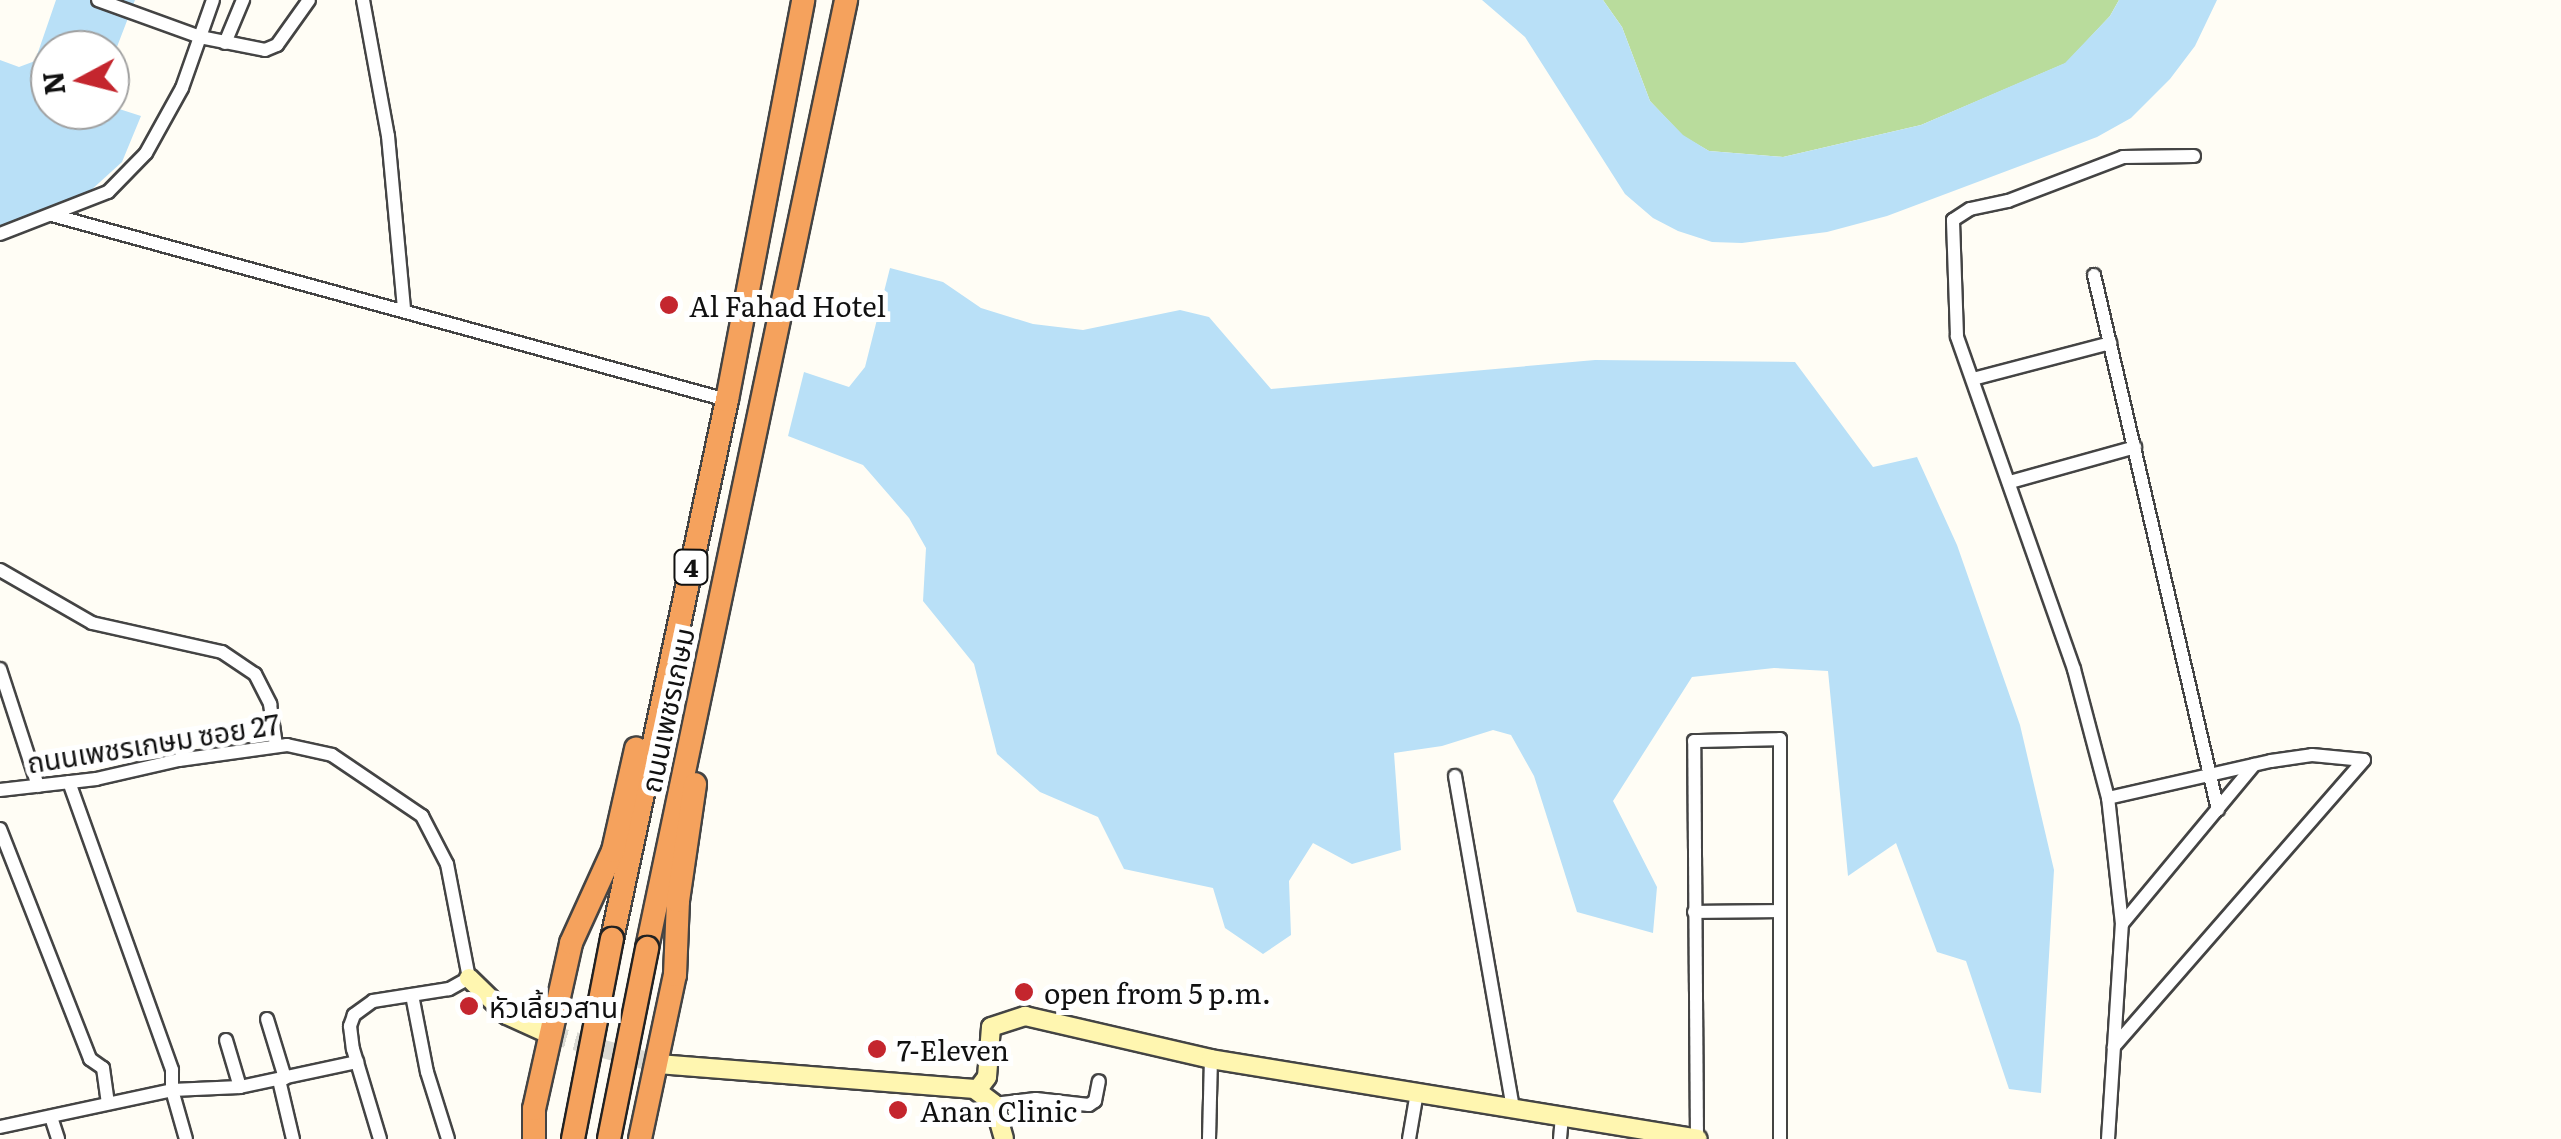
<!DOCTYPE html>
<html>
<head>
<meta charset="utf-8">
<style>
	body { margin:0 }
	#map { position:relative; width:2561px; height:1139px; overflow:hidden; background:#fffdf5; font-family:Literata,"Noto Sans Thai",serif }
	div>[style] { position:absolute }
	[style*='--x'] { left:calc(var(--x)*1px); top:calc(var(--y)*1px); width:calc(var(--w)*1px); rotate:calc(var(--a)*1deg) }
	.forest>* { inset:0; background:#b9dc9c }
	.water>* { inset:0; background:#b9e0f7 }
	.secondary-tunnel>* { height:18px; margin-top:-9px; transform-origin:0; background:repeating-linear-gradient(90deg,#dbdad3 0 18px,transparent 0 27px) }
	.roads { filter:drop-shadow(2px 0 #444) drop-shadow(-2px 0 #444) drop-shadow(0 2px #444) drop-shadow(0 -2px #444) }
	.street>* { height:12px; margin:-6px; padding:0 6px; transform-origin:6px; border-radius:6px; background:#fff }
	.secondary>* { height:18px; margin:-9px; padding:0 9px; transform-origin:9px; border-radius:9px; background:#fff6b0 }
	.highway>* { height:22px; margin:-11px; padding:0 11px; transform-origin:11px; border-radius:11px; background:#f5a25d }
	.bridges { filter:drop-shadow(2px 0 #222) drop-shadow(-2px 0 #222) drop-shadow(0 2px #222) drop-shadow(0 -2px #222) }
	.highway-bridge>* { height:22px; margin:-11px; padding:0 11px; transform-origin:11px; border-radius:11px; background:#f5a25d }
	.dots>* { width:28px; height:28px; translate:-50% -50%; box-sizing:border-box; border:5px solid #fff; border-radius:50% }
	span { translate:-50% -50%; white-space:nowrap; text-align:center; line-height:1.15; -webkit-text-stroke:10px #fff; paint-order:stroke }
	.shield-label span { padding:2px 8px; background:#fff; border:2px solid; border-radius:8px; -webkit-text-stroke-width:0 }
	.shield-label { font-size:25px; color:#111; font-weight:700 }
	.poi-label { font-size:28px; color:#111 }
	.left { translate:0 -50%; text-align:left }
	.street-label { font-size:28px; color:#111 }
	.north { position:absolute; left:30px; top:30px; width:100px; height:100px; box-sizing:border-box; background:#fff; border:2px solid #a0a0a0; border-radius:50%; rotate:263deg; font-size:28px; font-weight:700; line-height:40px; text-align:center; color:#111 }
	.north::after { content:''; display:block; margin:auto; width:35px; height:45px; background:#c4262e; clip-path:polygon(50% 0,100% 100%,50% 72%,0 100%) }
</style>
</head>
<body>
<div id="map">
	<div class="forest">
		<i style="clip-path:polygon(1603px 0,2119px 0,2110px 16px,2066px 63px,1921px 125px,1783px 157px,1709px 151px,1683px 136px,1650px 101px,1622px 27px)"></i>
	</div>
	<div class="water">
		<i style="clip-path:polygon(56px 0,135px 0,110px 65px,110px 50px,50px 50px,50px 110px,110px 110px,110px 101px,113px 107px,141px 116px,122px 162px,89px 192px,0 226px,0 60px,19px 67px,35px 61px)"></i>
		<i style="clip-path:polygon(1482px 0,1603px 0,1622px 27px,1650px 101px,1683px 135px,1709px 151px,1783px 157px,1921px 125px,2065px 63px,2110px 16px,2119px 0,2217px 0,2195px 46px,2170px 79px,2131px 118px,2097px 137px,1887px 216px,1827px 232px,1742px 243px,1712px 242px,1678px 231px,1653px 218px,1625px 194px,1525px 37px)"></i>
		<i style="clip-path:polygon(890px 268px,943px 282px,981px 308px,1033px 324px,1083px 330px,1180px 310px,1209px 317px,1271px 389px,1595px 360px,1795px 362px,1873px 467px,1917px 457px,1957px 545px,2020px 725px,2054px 870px,2041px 1093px,2009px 1089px,1966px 961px,1937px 952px,1896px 843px,1848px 876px,1828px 671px,1774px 668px,1692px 677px,1613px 801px,1657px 887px,1653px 933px,1577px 912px,1534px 776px,1511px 735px,1493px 730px,1442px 746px,1394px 753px,1401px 850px,1352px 864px,1313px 843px,1289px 881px,1291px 935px,1263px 954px,1225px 928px,1213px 888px,1124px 869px,1098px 817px,1040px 792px,997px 754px,974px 664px,923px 601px,926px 548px,909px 518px,863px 465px,788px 436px,804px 372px,849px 387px,865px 367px)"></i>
	</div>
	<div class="secondary-tunnel">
		<i style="--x:549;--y:1034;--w:113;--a:15.4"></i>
	</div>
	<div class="roads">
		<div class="street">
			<i style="--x:98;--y:0;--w:109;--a:19.9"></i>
			<i style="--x:200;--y:37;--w:66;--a:11.3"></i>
			<i style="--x:265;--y:50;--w:13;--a:-23"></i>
			<i style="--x:277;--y:45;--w:55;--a:-54.6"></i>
			<i style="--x:363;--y:0;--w:138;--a:79.6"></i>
			<i style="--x:388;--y:136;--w:175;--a:84.7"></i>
			<i style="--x:225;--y:43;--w:47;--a:-67.3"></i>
			<i style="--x:52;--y:215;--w:700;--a:15.33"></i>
			<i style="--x:0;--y:234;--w:116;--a:-21.3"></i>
			<i style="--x:108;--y:192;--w:54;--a:-45.7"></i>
			<i style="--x:146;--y:153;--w:74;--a:-61"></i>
			<i style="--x:182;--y:88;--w:93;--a:-70.6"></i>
			<i style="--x:2094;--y:275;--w:549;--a:76.95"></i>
			<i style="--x:1973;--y:379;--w:142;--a:-14.7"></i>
			<i style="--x:2010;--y:482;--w:130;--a:-15.6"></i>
			<i style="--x:0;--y:570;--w:106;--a:29.9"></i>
			<i style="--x:92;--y:623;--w:133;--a:12.6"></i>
			<i style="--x:222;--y:652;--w:40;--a:34"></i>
			<i style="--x:255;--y:674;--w:34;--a:63"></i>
			<i style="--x:270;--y:704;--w:41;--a:81.7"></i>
			<i style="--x:0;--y:669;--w:123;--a:72"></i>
			<i style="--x:1455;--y:776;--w:337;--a:80.1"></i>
			<i style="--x:69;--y:782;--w:306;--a:70.3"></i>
			<i style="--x:172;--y:1070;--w:20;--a:90"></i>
			<i style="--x:172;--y:1090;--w:51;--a:74.1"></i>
			<i style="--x:0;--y:790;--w:97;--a:-6.5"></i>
			<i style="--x:96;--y:779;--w:85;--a:-12.9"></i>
			<i style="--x:179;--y:760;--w:109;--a:-7.9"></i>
			<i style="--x:287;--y:745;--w:46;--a:12.5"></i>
			<i style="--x:332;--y:755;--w:109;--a:34.1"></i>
			<i style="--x:422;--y:816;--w:54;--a:62.5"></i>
			<i style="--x:447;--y:864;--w:116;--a:79.1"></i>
			<i style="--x:469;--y:978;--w:23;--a:151"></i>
			<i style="--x:449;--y:989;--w:77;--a:171"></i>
			<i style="--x:373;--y:1001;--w:24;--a:144"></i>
			<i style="--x:354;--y:1015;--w:12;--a:110"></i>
			<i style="--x:350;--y:1026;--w:23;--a:83"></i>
			<i style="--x:353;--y:1049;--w:94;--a:73.3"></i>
			<i style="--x:2108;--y:798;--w:167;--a:-12.8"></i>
			<i style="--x:2271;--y:761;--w:41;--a:-8.3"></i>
			<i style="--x:2312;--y:755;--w:52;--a:5.5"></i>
			<i style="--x:2364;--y:760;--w:381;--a:131.1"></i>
			<i style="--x:0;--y:829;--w:247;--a:68.6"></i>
			<i style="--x:90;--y:1059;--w:16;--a:35"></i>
			<i style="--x:103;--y:1068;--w:35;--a:82"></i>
			<i style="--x:1694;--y:912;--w:85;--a:-0.7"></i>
			<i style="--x:2122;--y:924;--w:207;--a:-50.3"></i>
			<i style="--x:412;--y:995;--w:78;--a:79"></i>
			<i style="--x:427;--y:1072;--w:70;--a:72.6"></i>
			<i style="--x:267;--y:1019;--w:62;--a:73"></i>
			<i style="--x:226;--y:1040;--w:49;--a:73.4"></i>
			<i style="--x:279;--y:1080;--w:61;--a:76.7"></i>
			<i style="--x:994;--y:1104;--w:42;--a:-6.8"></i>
			<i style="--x:1036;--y:1099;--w:53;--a:6.5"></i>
			<i style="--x:1089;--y:1105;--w:7;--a:-34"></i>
			<i style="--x:1095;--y:1101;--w:20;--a:-79"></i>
			<i style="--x:51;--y:1117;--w:23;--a:72"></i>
			<i style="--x:0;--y:1127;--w:176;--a:-12.1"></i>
			<i style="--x:172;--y:1090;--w:68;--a:-2.5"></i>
			<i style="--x:240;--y:1087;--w:120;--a:-12.1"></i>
			<i style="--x:1209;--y:1139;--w:80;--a:-88.6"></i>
			<i style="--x:1409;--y:1139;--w:48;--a:-80.3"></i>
			<i style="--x:1560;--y:1139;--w:23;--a:-85"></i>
			<i style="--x:1697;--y:1139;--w:398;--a:-90.4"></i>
			<i style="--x:1694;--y:741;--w:86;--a:-1.3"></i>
			<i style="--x:1780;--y:739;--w:400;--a:90"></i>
			<i style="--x:2108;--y:1139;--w:215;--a:-86.3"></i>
			<i style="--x:2122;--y:924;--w:127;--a:-96.3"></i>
			<i style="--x:2108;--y:798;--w:133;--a:-104.8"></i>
			<i style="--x:2074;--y:669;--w:353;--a:-109.4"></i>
			<i style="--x:1957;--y:336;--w:116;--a:-92"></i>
			<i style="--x:1953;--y:220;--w:20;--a:-33"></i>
			<i style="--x:1970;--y:209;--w:39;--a:-12"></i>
			<i style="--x:2008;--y:201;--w:123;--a:-20.9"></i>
			<i style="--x:2123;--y:157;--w:71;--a:-0.8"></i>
		</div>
		<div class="secondary">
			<i style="--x:469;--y:978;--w:53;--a:44.2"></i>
			<i style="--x:507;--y:1015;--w:46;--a:24.3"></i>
			<i style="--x:658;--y:1064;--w:321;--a:4.5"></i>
			<i style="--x:978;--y:1089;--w:15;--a:-53"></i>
			<i style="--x:987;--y:1077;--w:50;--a:-85.4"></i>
			<i style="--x:991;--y:1027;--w:36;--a:-18"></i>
			<i style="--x:1025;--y:1016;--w:191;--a:13"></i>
			<i style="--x:1211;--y:1059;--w:493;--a:9.3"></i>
			<i style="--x:977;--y:1091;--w:21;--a:37"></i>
			<i style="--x:994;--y:1104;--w:36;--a:74"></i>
		</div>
		<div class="highway">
			<i style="--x:612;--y:939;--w:551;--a:-77.96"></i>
			<i style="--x:727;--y:400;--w:407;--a:-79.2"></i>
			<i style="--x:647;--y:948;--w:969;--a:-78.14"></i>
			<i style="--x:534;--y:1139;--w:30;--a:-90"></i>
			<i style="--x:534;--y:1109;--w:170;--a:-77.4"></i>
			<i style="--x:571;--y:943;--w:101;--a:-65.5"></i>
			<i style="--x:613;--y:851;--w:105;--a:-77.3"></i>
			<i style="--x:640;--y:1139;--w:168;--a:-78"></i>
			<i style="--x:675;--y:975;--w:74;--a:-87.7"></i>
			<i style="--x:678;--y:901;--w:118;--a:-81.7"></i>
		</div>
	</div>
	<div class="bridges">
		<div class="highway-bridge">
			<i style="--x:573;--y:1139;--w:204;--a:-79"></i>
			<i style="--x:609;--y:1139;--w:195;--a:-78.7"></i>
		</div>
	</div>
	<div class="dots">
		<i style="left:669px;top:305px;background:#c4262e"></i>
		<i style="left:1024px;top:992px;background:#c4262e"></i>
		<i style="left:469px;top:1006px;background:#c4262e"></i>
		<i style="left:877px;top:1049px;background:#c4262e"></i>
		<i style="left:898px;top:1110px;background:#c4262e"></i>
	</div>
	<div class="shield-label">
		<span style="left:691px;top:567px">4</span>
	</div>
	<div class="poi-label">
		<span class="left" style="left:689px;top:305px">Al Fahad Hotel</span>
		<span class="left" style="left:1044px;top:992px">open from 5 p.m.</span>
		<span class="left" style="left:489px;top:1006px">หัวเลี้ยวสาน</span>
		<span class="left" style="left:897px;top:1049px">7-Eleven</span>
		<span class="left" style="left:920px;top:1110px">Anan Clinic</span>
	</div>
	<div class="street-label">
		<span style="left:666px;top:710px;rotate:-78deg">ถนนเพชรเกษม</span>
		<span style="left:153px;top:742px;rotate:-9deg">ถนนเพชรเกษม ซอย 27</span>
	</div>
	<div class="north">N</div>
</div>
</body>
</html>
